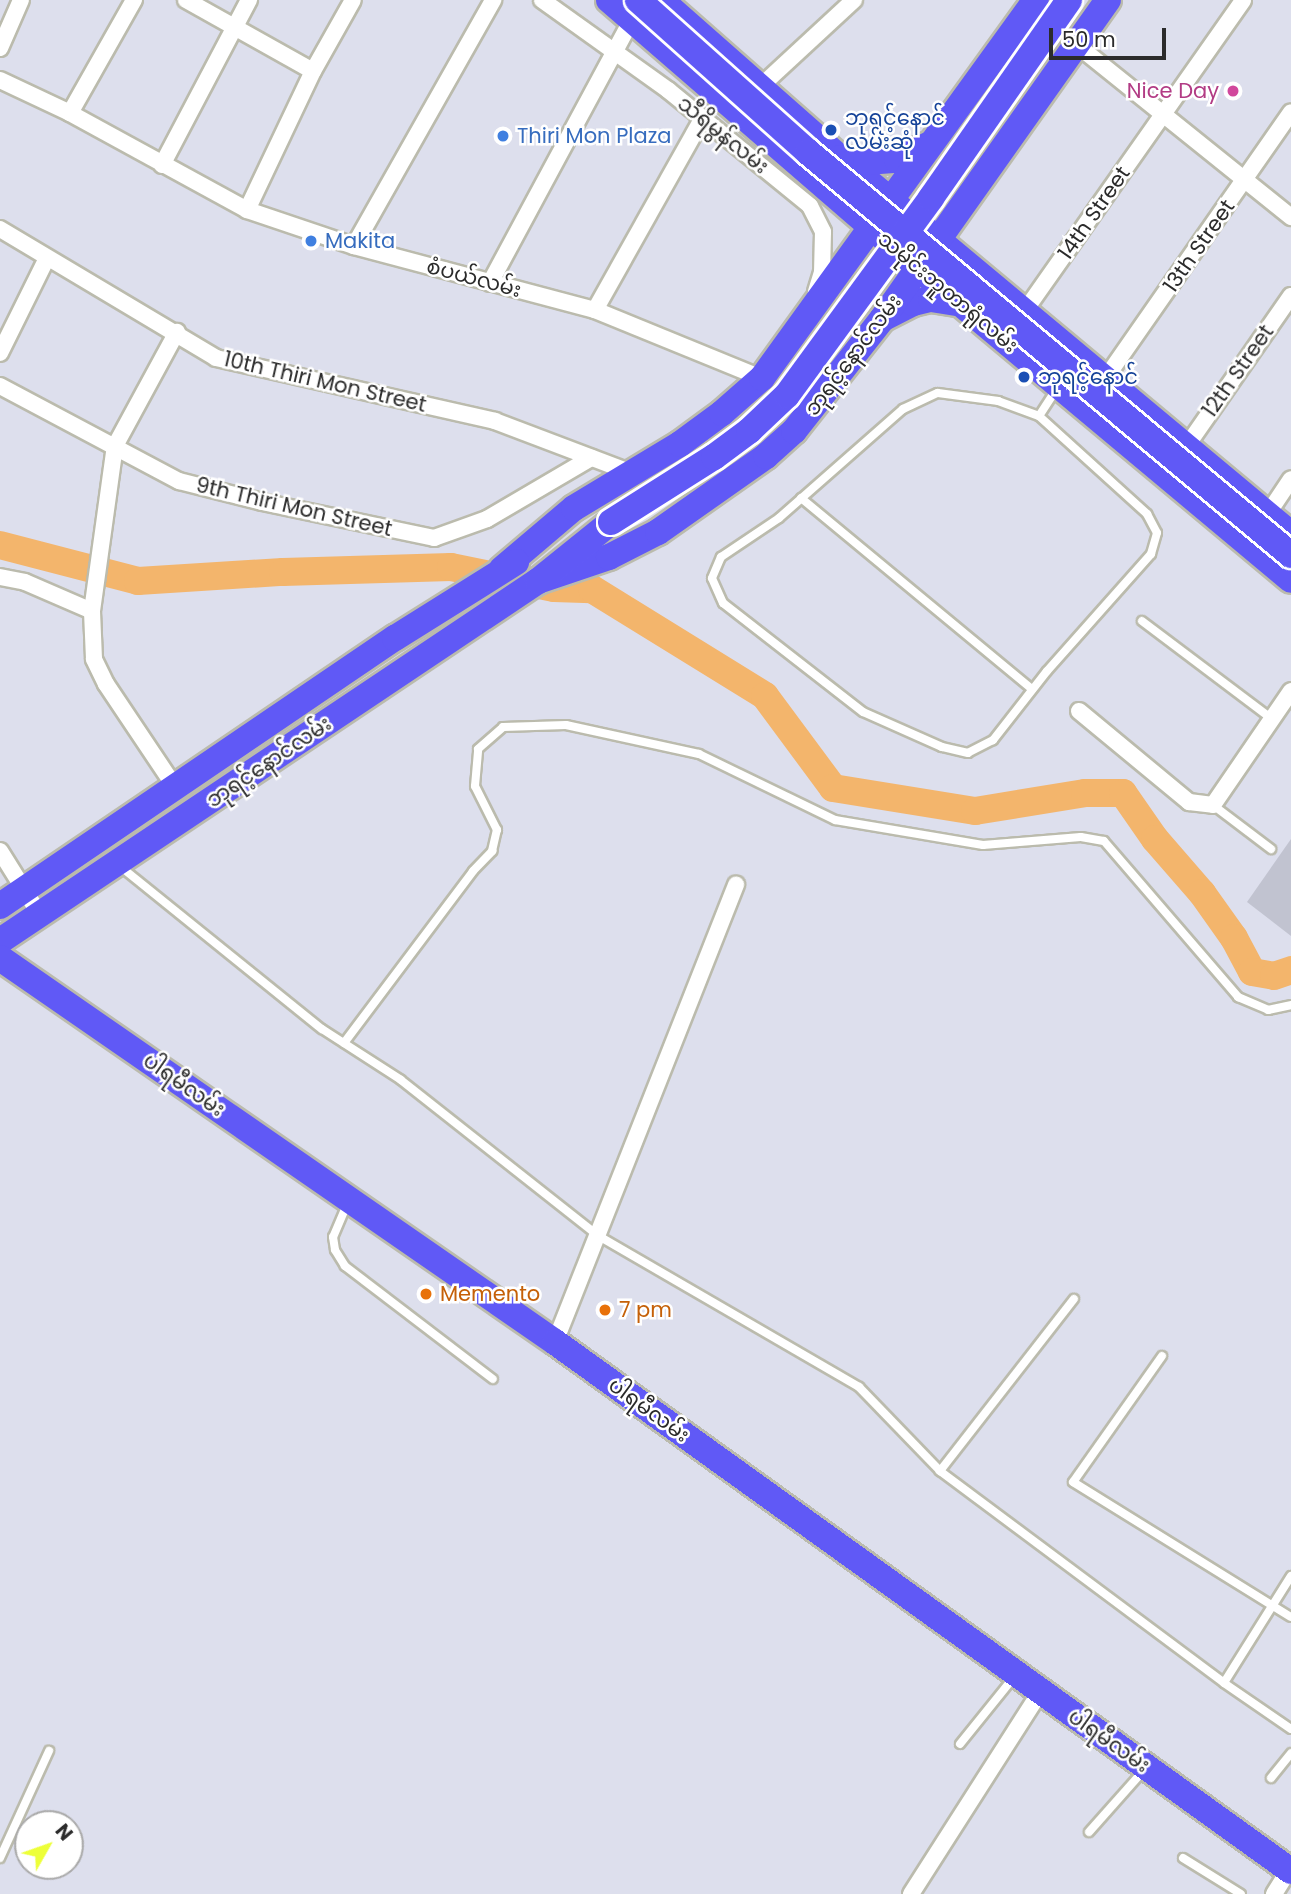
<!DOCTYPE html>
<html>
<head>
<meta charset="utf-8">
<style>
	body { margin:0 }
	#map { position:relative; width:1291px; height:1894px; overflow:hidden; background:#dddfed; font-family:Poppins,"Noto Sans Myanmar",sans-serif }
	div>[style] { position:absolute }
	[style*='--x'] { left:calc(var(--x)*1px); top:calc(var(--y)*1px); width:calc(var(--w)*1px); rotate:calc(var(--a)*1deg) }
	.river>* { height:28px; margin:-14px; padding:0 14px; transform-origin:14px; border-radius:14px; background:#f3b56c }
	.building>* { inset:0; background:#c1c3d0 }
	.roads { filter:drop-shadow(2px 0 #bbbbad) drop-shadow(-2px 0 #bbbbad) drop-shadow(0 2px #bbbbad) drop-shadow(0 -2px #bbbbad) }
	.service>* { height:8px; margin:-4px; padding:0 4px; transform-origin:4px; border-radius:4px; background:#fff }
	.minor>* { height:16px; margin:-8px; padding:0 8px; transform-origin:8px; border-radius:8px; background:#fff }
	.primary>* { height:26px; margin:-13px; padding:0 13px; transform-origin:13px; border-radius:13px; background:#6059f6 }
	.bridges { filter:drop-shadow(2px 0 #fff) drop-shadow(-2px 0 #fff) drop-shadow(0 2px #fff) drop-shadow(0 -2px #fff) }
	.primary-bridge>* { height:26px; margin:-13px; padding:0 13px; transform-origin:13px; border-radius:13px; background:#6059f6 }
	.dots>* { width:19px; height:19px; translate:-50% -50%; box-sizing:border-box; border:4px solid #fff; border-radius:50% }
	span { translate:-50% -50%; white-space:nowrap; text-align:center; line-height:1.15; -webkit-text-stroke:5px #fff; paint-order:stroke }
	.hotel-label { font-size:21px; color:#b23c85 }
	.right { translate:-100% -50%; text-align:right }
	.transit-label { font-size:21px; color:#164399 }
	.left { translate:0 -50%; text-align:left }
	.street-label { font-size:21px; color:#2b2b2b }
	.shop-label { font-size:21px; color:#366cbe }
	.food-label { font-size:21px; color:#c56008 }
	.north { position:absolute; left:14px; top:1810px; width:70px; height:70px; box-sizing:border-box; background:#fff; border:2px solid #aaa; border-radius:50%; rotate:50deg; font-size:19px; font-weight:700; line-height:28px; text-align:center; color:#2b2b2b }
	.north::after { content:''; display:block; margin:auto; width:24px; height:32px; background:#edff38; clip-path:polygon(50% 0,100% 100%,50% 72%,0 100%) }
	.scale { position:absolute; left:1049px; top:28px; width:117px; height:32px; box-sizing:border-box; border:4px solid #2b2b2b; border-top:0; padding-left:9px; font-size:21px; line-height:24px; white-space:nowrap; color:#2b2b2b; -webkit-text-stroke:5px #fff; paint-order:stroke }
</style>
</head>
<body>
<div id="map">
	<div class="river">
		<i style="--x:0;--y:545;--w:143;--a:14.6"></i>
		<i style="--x:138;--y:581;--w:145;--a:-3.6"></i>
		<i style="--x:283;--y:572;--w:168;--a:-1.7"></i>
		<i style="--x:451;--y:567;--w:105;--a:11.5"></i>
		<i style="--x:554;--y:588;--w:38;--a:2"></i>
		<i style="--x:592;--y:589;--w:203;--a:31.7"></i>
		<i style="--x:765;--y:696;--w:114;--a:53.5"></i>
		<i style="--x:833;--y:788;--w:144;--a:9.2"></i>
		<i style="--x:975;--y:811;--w:111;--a:-9.3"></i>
		<i style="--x:1085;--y:793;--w:38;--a:0"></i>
		<i style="--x:1123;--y:793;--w:56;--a:55.2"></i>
		<i style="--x:1155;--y:839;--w:72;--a:49"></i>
		<i style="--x:1202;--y:893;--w:55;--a:54.6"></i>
		<i style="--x:1234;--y:938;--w:38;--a:62"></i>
		<i style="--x:1252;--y:972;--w:22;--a:10"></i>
		<i style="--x:1274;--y:976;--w:18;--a:-19"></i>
	</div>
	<div class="building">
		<i style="clip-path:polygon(1291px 839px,1291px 936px,1247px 902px)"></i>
	</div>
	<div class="roads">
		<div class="service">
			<i style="--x:938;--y:393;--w:61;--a:7.6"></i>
			<i style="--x:998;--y:401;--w:44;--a:20.1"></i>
			<i style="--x:1039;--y:416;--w:146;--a:42.2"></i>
			<i style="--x:1147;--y:514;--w:21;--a:62"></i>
			<i style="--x:1157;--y:533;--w:22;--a:106"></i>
			<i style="--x:1151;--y:554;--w:157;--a:131.6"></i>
			<i style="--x:1047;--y:671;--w:88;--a:128"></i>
			<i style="--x:993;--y:740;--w:28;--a:153"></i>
			<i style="--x:968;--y:753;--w:27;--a:-167"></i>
			<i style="--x:942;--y:747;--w:86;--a:-156.1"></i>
			<i style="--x:863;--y:712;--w:177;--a:-142.1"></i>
			<i style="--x:723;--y:603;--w:27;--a:-114"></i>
			<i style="--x:712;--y:578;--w:23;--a:-67"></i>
			<i style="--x:721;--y:557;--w:70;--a:-33.9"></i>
			<i style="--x:779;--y:518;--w:165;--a:-41.3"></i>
			<i style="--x:903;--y:409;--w:38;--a:-25"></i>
			<i style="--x:1039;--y:416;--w:31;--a:-57"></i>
			<i style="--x:801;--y:498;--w:300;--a:39.6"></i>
			<i style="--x:1142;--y:621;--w:163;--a:37"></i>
			<i style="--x:1213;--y:805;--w:73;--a:37.2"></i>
			<i style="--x:121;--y:867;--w:258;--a:38.9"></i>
			<i style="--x:322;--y:1029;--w:94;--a:32.8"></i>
			<i style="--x:401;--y:1080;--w:250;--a:38.3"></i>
			<i style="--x:597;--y:1235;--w:303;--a:30.1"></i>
			<i style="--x:859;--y:1387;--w:117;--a:46"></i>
			<i style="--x:940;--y:1471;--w:354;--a:36.7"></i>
			<i style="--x:344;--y:1043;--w:215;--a:-53.1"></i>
			<i style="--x:473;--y:871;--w:28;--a:-46"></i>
			<i style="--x:492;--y:851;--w:22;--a:-77"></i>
			<i style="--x:497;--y:830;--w:49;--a:-116.6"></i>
			<i style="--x:475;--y:786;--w:37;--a:-85"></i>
			<i style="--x:478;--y:749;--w:33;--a:-41"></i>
			<i style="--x:503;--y:727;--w:63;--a:-1.8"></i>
			<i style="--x:566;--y:725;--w:136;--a:12.3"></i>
			<i style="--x:699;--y:754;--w:151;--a:25.9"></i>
			<i style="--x:835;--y:820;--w:150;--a:9.6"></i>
			<i style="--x:983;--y:845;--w:98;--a:-4.7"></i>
			<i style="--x:1081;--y:837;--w:23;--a:10"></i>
			<i style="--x:1104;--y:841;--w:206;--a:49.3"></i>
			<i style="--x:1238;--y:997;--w:33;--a:23"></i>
			<i style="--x:1268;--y:1010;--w:24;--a:-12"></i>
			<i style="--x:348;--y:1202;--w:38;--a:113"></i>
			<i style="--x:333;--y:1237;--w:13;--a:81"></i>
			<i style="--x:335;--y:1250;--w:19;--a:58"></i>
			<i style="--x:345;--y:1266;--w:186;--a:37.4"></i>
			<i style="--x:1162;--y:1356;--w:154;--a:125.2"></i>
			<i style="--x:1073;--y:1482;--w:256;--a:31.8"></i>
			<i style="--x:940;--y:1471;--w:218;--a:-52.1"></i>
			<i style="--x:1291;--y:1576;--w:126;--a:122.1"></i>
			<i style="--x:1224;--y:1683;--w:81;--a:34.5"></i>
			<i style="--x:960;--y:1744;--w:86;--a:-51.1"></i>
			<i style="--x:1271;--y:1778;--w:32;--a:-51"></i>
			<i style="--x:1089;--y:1832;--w:83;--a:-48.4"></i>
			<i style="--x:0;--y:1858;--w:118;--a:-65.4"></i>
			<i style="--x:1183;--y:1858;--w:68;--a:31.8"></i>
		</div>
		<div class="minor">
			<i style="--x:186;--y:0;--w:145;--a:29.2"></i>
			<i style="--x:542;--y:0;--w:155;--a:35.5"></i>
			<i style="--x:668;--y:90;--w:183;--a:39.2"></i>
			<i style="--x:810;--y:206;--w:29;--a:63"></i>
			<i style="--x:823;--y:232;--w:40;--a:91.4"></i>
			<i style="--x:822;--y:272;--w:21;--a:107"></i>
			<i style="--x:1077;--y:45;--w:275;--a:38.8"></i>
			<i style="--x:0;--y:48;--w:52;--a:-66.4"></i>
			<i style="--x:0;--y:80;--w:77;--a:25.2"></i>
			<i style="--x:70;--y:113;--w:202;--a:28.7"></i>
			<i style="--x:247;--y:210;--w:113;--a:18.6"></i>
			<i style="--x:354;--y:246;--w:249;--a:14.9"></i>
			<i style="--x:595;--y:310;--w:180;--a:22.2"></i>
			<i style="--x:760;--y:87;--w:128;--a:-42.8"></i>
			<i style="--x:70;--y:113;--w:130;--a:-60.5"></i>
			<i style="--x:162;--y:165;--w:187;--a:-62.2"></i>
			<i style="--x:247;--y:210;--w:154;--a:-64.6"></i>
			<i style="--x:313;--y:71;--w:81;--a:-60.6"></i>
			<i style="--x:0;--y:229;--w:252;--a:30.8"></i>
			<i style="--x:216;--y:358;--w:286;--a:12.7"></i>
			<i style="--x:495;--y:421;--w:147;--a:20.8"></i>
			<i style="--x:354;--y:246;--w:283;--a:-60.5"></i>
			<i style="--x:490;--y:283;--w:300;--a:-61.7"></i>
			<i style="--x:595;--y:310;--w:219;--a:-60.7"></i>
			<i style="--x:1024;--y:312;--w:381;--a:-54.9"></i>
			<i style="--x:0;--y:353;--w:106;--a:-63.7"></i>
			<i style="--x:1105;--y:379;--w:325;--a:-55.1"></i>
			<i style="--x:0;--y:386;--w:203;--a:28"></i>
			<i style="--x:179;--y:481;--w:86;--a:14.2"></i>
			<i style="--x:262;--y:502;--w:176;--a:11.8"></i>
			<i style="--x:434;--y:538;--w:56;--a:-19.7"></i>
			<i style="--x:487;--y:519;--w:121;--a:-30.4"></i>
			<i style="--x:1186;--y:447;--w:184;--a:-55.2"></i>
			<i style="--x:1267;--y:515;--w:43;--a:-56.3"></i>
			<i style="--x:0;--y:577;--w:25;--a:11"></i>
			<i style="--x:25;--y:582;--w:73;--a:23.4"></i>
			<i style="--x:1079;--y:711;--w:143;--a:39.6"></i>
			<i style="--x:1189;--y:802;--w:24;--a:7"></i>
			<i style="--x:1213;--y:805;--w:138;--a:-55.6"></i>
			<i style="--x:175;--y:787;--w:124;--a:-123.8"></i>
			<i style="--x:106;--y:684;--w:28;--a:-116"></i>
			<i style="--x:94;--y:659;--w:48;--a:-92.4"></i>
			<i style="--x:92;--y:611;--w:167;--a:-82.1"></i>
			<i style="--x:115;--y:446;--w:130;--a:-61.5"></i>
			<i style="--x:0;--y:851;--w:75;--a:58"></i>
			<i style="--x:555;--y:1342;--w:492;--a:-68.4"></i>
			<i style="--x:911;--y:1894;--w:240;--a:-57.4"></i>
			<i style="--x:1274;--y:1894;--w:28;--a:-58"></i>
		</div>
		<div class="primary">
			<i style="--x:609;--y:0;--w:409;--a:40.9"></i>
			<i style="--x:918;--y:268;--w:486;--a:39.9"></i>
			<i style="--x:661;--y:0;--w:239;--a:41.4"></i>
			<i style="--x:840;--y:158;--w:587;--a:39.82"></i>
			<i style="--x:840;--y:158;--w:26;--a:9"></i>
			<i style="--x:866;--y:162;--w:31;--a:-4"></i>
			<i style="--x:897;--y:160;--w:34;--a:-26"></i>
			<i style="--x:884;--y:318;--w:33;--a:-27"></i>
			<i style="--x:913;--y:303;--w:18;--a:-13"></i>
			<i style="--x:931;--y:299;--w:30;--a:9"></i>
			<i style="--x:502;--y:569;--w:94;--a:-40.3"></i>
			<i style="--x:574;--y:508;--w:124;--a:-31.1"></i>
			<i style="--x:680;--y:444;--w:52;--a:-36.4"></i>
			<i style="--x:722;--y:413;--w:53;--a:-41.2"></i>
			<i style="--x:762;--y:378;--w:467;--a:-54.1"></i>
			<i style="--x:538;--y:581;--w:75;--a:-18.7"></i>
			<i style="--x:609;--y:557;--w:55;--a:-27"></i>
			<i style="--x:658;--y:532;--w:132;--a:-35.1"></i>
			<i style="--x:766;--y:456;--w:38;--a:-42"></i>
			<i style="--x:794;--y:431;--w:142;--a:-51.8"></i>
			<i style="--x:882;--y:319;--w:391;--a:-54.7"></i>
			<i style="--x:0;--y:906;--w:477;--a:-34.2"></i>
			<i style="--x:395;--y:638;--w:143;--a:-32.1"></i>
			<i style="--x:0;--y:941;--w:647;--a:-33.79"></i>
			<i style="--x:538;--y:581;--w:94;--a:-38.9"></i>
			<i style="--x:0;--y:958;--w:675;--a:34.68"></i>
			<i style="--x:555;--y:1342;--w:906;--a:35.71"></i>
		</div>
	</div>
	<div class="bridges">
		<div class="primary-bridge">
			<i style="--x:638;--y:0;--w:228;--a:41.8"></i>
			<i style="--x:808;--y:152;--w:629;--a:39.84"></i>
			<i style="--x:611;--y:522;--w:122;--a:-32.3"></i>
			<i style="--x:714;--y:457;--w:44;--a:-36.6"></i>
			<i style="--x:749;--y:431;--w:52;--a:-43.5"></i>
			<i style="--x:787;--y:395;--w:244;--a:-53.8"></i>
			<i style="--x:931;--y:198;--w:241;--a:-55.1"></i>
		</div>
	</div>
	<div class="dots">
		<i style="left:1233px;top:91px;background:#d1479c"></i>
		<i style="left:831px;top:130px;background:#1a4fb4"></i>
		<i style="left:503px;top:136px;background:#3f7fe0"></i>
		<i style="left:311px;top:241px;background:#3f7fe0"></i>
		<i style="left:1024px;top:377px;background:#1a4fb4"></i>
		<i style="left:426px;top:1294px;background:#e8710a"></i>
		<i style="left:605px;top:1310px;background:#e8710a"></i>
	</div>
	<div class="hotel-label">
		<span class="right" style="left:1219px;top:91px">Nice Day</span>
	</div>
	<div class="transit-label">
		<span class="left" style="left:845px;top:130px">ဘုရင့်နောင်<br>လမ်းဆုံ</span>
		<span class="left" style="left:1038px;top:377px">ဘုရင့်နောင်</span>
	</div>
	<div class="street-label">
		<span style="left:723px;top:135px;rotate:39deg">သီရိမွန်လမ်း</span>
		<span style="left:1094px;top:213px;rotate:-55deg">14th Street</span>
		<span style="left:1199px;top:246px;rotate:-55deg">13th Street</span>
		<span style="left:474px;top:278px;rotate:15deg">စံပယ်လမ်း</span>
		<span style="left:948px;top:292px;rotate:40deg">သမိုင်းဘူတာရုံလမ်း</span>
		<span style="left:853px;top:355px;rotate:-53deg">ဘုရင့်နောင်လမ်း</span>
		<span style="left:1238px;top:371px;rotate:-55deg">12th Street</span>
		<span style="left:325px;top:382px;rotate:13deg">10th Thiri Mon Street</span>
		<span style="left:294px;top:507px;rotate:13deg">9th Thiri Mon Street</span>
		<span style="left:269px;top:762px;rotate:-34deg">ဘုရင့်နောင်လမ်း</span>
		<span style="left:184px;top:1085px;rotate:35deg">ပါရမီလမ်း</span>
		<span style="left:649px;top:1410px;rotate:36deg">ပါရမီလမ်း</span>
		<span style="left:1109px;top:1741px;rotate:35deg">ပါရမီလမ်း</span>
	</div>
	<div class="shop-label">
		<span class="left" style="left:517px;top:136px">Thiri Mon Plaza</span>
		<span class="left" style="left:325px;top:241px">Makita</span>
	</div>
	<div class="food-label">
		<span class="left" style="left:440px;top:1294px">Memento</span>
		<span class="left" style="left:619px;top:1310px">7 pm</span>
	</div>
	<div class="north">N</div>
	<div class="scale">50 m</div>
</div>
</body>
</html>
